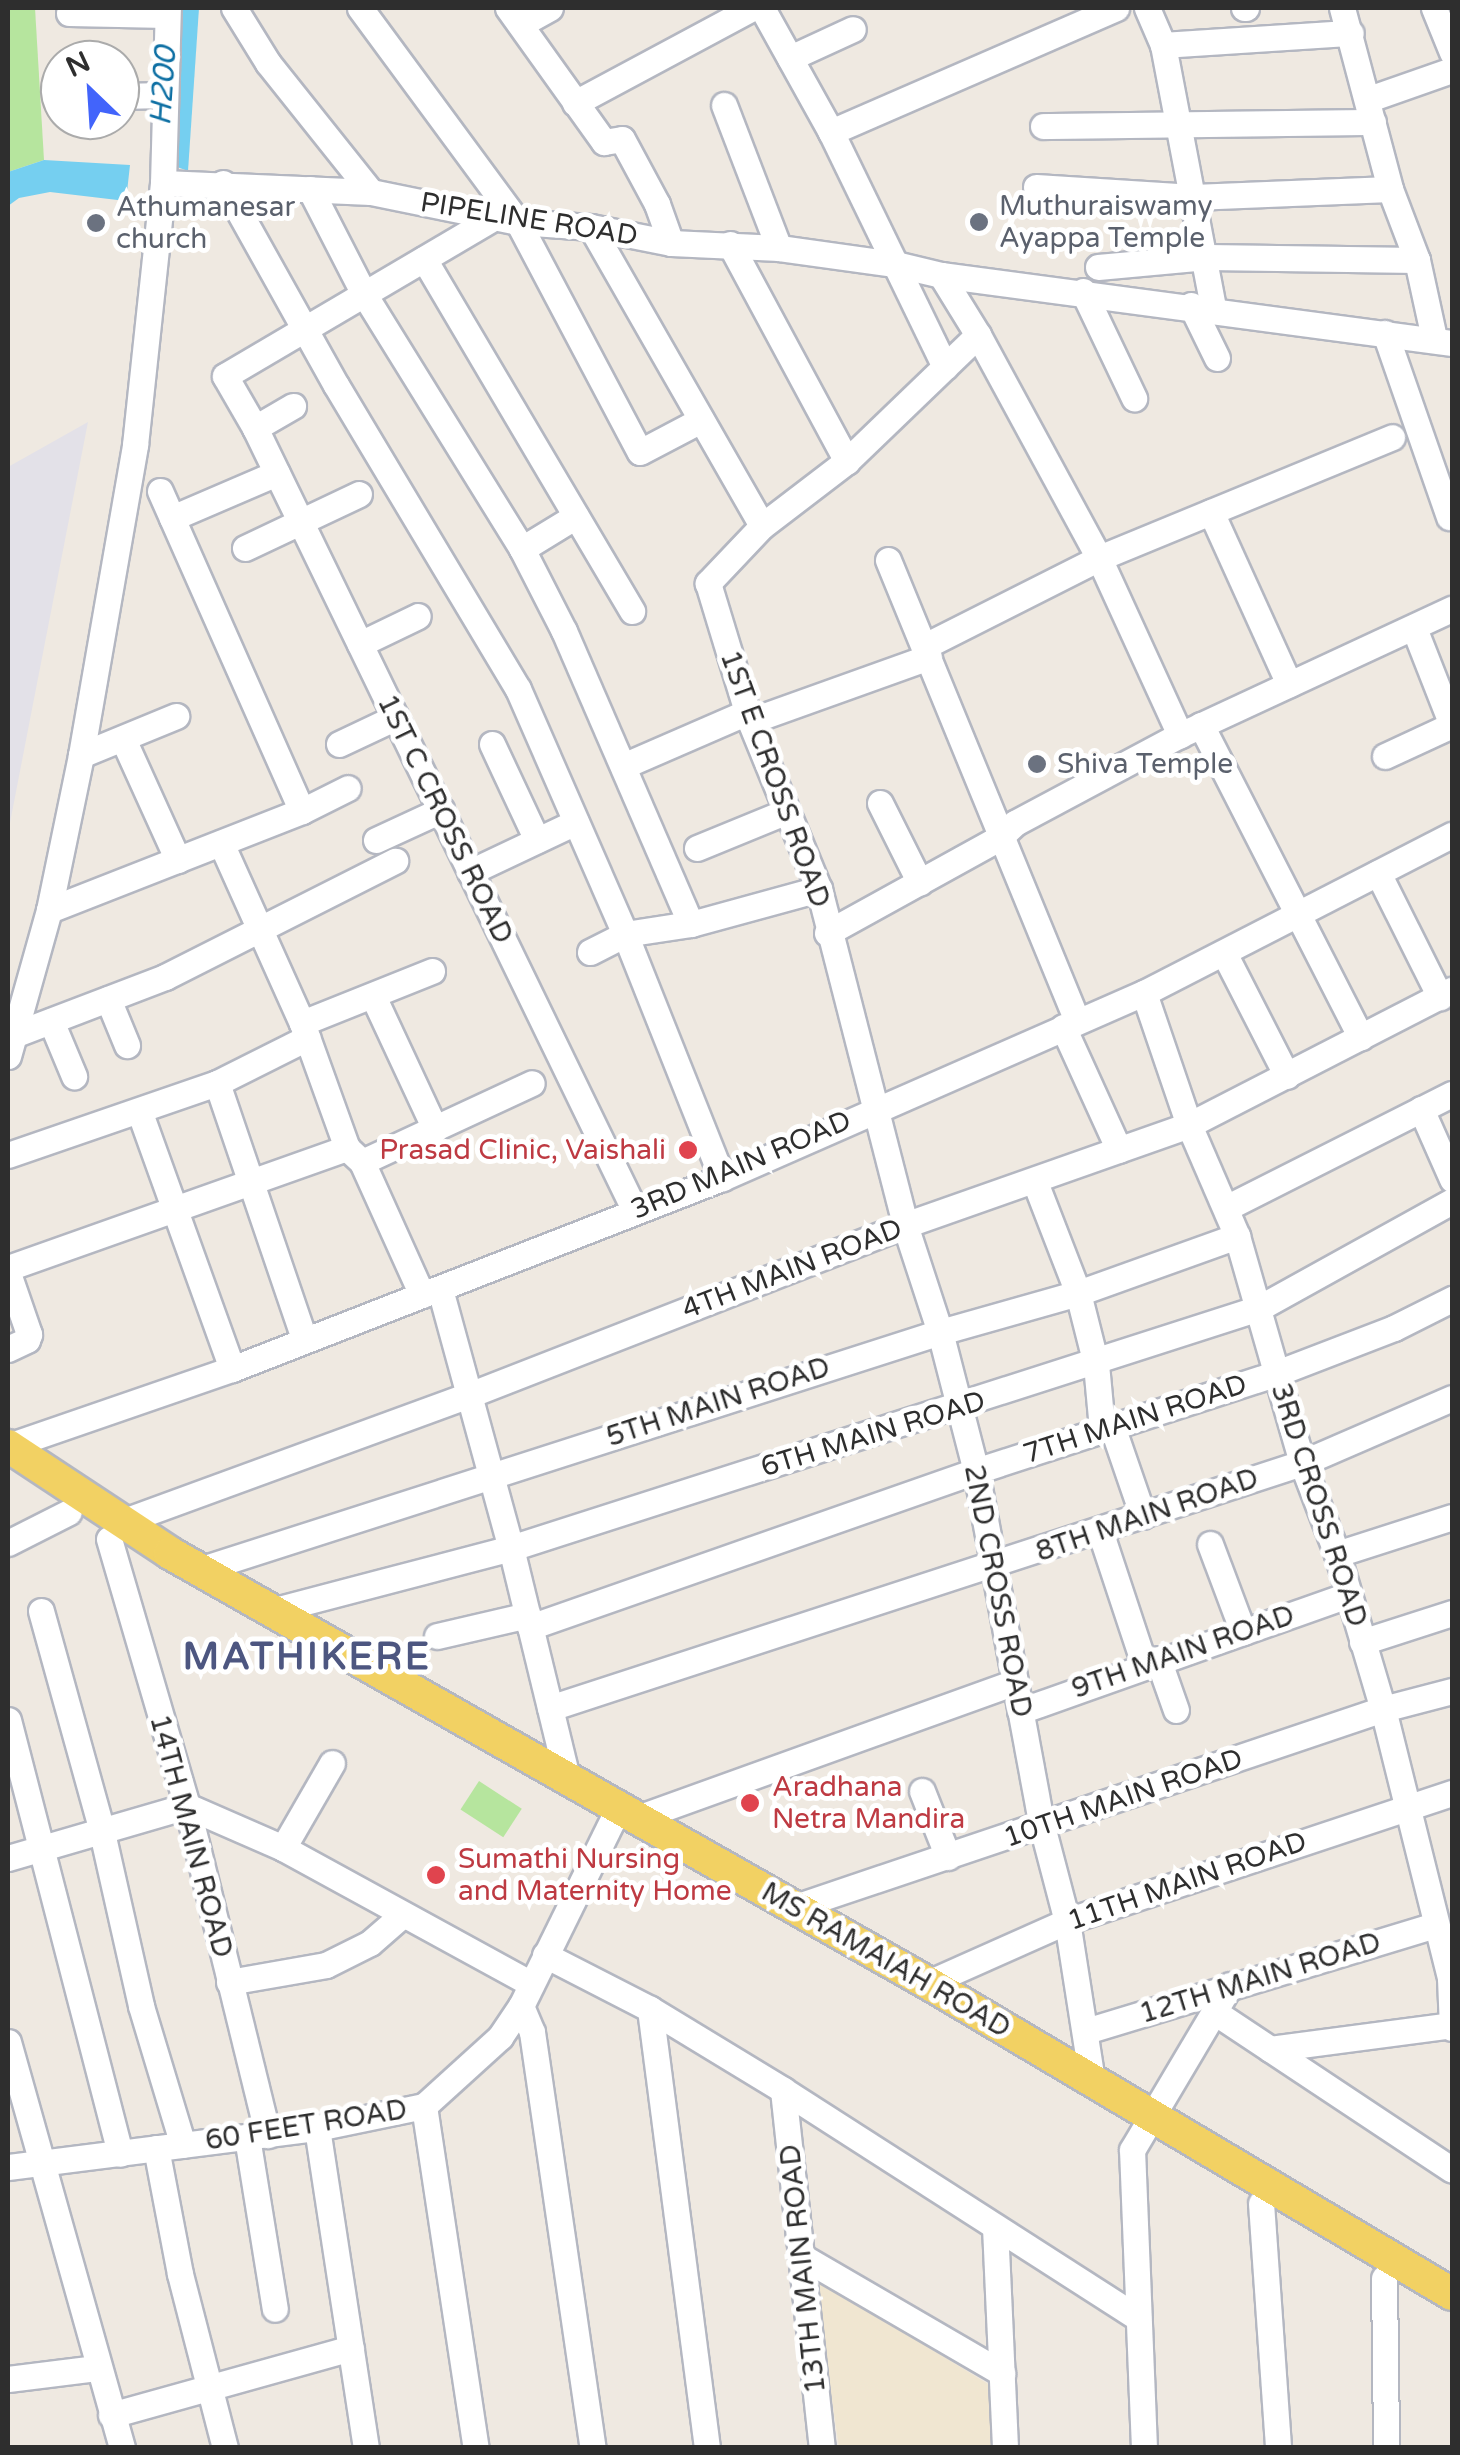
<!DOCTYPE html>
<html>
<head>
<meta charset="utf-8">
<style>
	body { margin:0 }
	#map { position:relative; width:1460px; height:2455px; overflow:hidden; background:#efe9e1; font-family:"Varela Round",sans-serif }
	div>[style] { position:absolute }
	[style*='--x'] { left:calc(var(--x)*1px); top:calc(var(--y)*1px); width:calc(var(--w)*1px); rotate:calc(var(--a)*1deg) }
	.industrial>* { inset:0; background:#e3e1e8 }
	.education>* { inset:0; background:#f0e6d1 }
	.green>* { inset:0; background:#b6e59e; transform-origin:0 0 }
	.water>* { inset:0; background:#75cff0 }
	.roads { filter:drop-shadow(2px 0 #b4b7c1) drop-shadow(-2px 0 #b4b7c1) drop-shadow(0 2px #b4b7c1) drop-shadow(0 -2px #b4b7c1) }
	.minor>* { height:25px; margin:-12.5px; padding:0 12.5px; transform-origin:12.5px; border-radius:12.5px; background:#fff }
	.major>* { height:32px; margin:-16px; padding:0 16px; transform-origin:16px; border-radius:16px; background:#f2d163 }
	.dots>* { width:28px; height:28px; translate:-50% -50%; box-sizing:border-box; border:5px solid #fff; border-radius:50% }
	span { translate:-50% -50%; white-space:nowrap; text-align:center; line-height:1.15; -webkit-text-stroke:10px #fff; paint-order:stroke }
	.worship-label { font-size:28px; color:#5b616d }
	.left { translate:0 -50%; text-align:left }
	.street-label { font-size:28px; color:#2e2e2e }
	.health-label { font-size:28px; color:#be3a42 }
	.right { translate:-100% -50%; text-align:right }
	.water-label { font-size:30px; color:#0d6fa3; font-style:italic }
	.district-label { font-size:38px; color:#4d5680; font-weight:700; letter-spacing:2.5px }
	.frame { position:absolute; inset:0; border:10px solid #2e2e2e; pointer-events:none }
	.north { position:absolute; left:40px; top:40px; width:100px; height:100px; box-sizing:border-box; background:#fff; border:2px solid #ababab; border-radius:50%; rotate:335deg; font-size:28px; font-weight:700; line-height:40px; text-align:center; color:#2e2e2e }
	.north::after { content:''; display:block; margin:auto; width:35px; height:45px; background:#4264fb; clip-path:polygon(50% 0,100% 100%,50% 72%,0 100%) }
</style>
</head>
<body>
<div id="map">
	<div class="industrial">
		<i style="clip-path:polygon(88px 422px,33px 704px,8px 833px,8px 467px)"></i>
	</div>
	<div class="education">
		<i style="clip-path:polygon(814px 2278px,993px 2387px,996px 2447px,839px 2447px)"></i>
	</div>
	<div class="green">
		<i style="clip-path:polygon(8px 8px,35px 8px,44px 160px,8px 172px)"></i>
		<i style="left:479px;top:1781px;width:51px;height:34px;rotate:33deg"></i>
	</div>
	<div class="water">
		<i style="clip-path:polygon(174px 8px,199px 8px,188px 171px,169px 164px)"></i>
		<i style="clip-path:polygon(44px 160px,130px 165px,126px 201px,50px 192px,19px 198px,8px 206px,8px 172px)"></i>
	</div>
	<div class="roads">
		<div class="minor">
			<i style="--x:234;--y:8;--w:65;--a:58.3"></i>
			<i style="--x:268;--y:63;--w:165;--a:51.4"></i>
			<i style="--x:360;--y:8;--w:266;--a:53.6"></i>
			<i style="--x:518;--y:222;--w:260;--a:62.1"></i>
			<i style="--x:640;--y:452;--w:69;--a:-27.7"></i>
			<i style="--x:508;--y:8;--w:165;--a:54.4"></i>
			<i style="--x:604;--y:142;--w:18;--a:-9"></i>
			<i style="--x:622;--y:139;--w:74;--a:61.7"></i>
			<i style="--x:657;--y:204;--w:41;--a:70.3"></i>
			<i style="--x:762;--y:8;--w:142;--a:60.9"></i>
			<i style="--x:831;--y:132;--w:261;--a:64.1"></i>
			<i style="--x:1147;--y:8;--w:40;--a:66.6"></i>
			<i style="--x:1163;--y:45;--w:268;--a:79.2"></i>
			<i style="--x:1244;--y:8;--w:2;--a:0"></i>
			<i style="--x:1342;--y:8;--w:187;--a:75.1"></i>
			<i style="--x:1390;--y:189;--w:76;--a:69.2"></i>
			<i style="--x:1417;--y:260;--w:80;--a:77.7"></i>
			<i style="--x:1434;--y:8;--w:48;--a:67.8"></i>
			<i style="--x:69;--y:13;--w:98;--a:1.2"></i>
			<i style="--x:521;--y:24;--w:33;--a:-29"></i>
			<i style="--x:1163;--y:45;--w:188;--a:-3.7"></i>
			<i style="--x:790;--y:58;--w:69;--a:-24.7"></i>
			<i style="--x:120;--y:96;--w:44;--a:-1.3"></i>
			<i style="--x:1369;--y:99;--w:88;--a:-19.3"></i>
			<i style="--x:575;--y:103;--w:201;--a:-28.2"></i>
			<i style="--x:724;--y:105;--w:153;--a:69"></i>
			<i style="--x:1043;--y:126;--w:330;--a:-0.7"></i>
			<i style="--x:831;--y:132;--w:311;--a:-23.5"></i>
			<i style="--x:163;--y:183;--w:208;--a:2.5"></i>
			<i style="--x:371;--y:192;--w:150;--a:11.5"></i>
			<i style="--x:518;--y:222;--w:73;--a:3.9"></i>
			<i style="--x:591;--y:227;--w:82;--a:11.3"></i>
			<i style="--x:671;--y:243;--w:108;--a:2.7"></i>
			<i style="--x:779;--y:248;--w:117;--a:7.9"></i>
			<i style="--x:895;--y:264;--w:47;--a:13.4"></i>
			<i style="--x:941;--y:275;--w:516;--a:7.58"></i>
			<i style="--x:223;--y:183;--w:231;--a:60.8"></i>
			<i style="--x:336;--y:385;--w:354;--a:59.1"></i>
			<i style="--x:518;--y:689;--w:267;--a:66.4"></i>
			<i style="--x:625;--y:934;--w:263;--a:68.3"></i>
			<i style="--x:1036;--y:187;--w:157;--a:3.6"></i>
			<i style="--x:1193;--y:197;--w:197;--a:-2.3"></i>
			<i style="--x:310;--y:189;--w:118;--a:62.8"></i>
			<i style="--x:364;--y:294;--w:300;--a:58.2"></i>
			<i style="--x:522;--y:549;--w:92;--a:62.9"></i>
			<i style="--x:564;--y:631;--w:319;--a:66.6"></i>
			<i style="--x:493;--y:218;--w:311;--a:149.5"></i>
			<i style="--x:225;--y:376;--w:60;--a:60"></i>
			<i style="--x:255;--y:428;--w:870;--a:64.11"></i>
			<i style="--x:591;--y:227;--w:344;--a:60.2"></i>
			<i style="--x:730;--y:244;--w:247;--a:61.7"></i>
			<i style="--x:424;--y:259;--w:409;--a:59.4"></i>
			<i style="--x:1098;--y:267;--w:109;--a:-5.2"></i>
			<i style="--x:1207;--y:257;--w:210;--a:0.8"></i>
			<i style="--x:941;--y:275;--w:70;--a:58.3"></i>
			<i style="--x:978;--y:335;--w:182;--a:136.1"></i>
			<i style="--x:847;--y:461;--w:107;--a:142.6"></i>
			<i style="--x:762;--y:526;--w:79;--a:133.5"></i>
			<i style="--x:708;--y:583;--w:144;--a:73.1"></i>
			<i style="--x:750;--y:721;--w:182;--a:67.7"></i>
			<i style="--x:819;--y:889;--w:347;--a:75.6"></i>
			<i style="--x:905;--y:1225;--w:113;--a:71.9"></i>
			<i style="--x:940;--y:1332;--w:144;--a:75.5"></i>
			<i style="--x:976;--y:1471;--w:361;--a:79.5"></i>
			<i style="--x:1042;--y:1826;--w:98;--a:75.3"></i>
			<i style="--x:1067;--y:1921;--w:161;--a:81.1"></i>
			<i style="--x:1083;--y:291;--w:119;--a:64.5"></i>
			<i style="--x:1191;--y:305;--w:59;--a:63.9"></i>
			<i style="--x:1385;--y:333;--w:195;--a:70.8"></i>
			<i style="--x:978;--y:335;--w:254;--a:61.5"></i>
			<i style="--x:1099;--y:558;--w:195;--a:65.4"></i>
			<i style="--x:255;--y:428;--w:44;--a:-30.1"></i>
			<i style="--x:160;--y:491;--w:350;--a:66.1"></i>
			<i style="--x:1211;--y:512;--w:189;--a:65.6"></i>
			<i style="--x:172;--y:518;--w:114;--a:-23.2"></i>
			<i style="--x:245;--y:548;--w:126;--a:-25.3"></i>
			<i style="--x:522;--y:549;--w:63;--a:-31.4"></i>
			<i style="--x:888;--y:560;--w:498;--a:67.7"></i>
			<i style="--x:1414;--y:628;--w:104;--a:68.6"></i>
			<i style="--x:360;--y:644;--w:64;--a:-25.8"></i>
			<i style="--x:925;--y:646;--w:195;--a:-26.8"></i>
			<i style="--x:1099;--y:558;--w:317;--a:-22.4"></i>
			<i style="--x:750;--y:721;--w:190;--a:-19.7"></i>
			<i style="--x:1201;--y:725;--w:351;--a:62.9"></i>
			<i style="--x:123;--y:739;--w:133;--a:65.6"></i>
			<i style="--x:339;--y:744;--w:63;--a:-25.3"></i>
			<i style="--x:492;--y:744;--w:106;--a:64.9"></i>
			<i style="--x:81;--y:755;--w:103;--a:-22.3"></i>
			<i style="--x:1385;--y:756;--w:74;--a:-24.8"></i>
			<i style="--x:623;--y:766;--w:135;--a:-23.5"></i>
			<i style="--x:880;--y:803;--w:89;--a:63.4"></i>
			<i style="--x:376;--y:840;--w:72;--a:-24.8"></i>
			<i style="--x:221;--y:843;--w:197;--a:65.8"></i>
			<i style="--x:302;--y:1023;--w:133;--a:70.2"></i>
			<i style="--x:347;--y:1148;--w:21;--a:43"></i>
			<i style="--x:362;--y:1162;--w:146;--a:65.7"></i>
			<i style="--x:697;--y:848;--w:97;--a:-22.3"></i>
			<i style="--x:470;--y:872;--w:117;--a:-25.3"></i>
			<i style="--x:1378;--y:873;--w:139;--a:63.4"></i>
			<i style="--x:49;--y:910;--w:272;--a:-21.4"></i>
			<i style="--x:302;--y:811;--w:51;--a:-26.6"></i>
			<i style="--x:827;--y:933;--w:196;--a:-28.9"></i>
			<i style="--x:999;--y:838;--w:22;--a:-43"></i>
			<i style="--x:1015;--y:823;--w:187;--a:-28.1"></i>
			<i style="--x:1180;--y:735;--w:300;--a:-24.9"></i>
			<i style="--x:590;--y:952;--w:39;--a:-27"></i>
			<i style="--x:625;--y:934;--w:67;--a:-8.6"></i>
			<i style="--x:691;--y:924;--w:133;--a:-15.3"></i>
			<i style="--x:1224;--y:953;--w:138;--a:62.9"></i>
			<i style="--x:1144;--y:993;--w:139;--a:71.2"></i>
			<i style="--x:1189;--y:1125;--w:121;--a:66.6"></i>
			<i style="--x:1237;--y:1236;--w:236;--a:74"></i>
			<i style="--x:1302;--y:1463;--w:97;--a:69"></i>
			<i style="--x:1337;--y:1554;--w:162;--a:73.5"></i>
			<i style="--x:1383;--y:1709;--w:277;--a:76"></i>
			<i style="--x:1450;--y:1978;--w:50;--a:87.7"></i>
			<i style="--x:373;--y:996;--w:147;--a:65"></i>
			<i style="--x:108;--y:999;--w:50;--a:67.6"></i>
			<i style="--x:51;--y:1021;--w:60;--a:67.3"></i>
			<i style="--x:302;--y:1023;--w:140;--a:-21.8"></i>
			<i style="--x:1063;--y:1027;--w:135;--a:65.5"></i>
			<i style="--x:16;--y:1034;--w:160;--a:-20.9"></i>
			<i style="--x:165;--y:977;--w:258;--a:-26.8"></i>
			<i style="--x:8;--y:1056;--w:152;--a:-74.3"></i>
			<i style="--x:49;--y:910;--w:158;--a:-78.3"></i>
			<i style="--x:81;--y:755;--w:315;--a:-80.1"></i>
			<i style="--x:135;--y:445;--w:263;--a:-83.9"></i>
			<i style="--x:163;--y:183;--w:175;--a:-88.4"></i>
			<i style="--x:217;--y:1083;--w:270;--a:71.2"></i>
			<i style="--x:1421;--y:1109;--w:77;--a:66.1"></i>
			<i style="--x:140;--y:1113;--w:272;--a:70.2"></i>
			<i style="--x:8;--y:1155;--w:221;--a:-19"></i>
			<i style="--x:217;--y:1083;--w:101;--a:-26.6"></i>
			<i style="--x:362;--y:1162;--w:187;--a:-24.9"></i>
			<i style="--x:1035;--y:1182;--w:119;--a:68.8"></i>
			<i style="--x:1078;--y:1293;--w:73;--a:75.8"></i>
			<i style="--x:1096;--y:1364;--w:65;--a:84.7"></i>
			<i style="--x:1226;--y:1208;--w:253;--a:-26.8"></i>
			<i style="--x:8;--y:1268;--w:360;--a:-19.5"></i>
			<i style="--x:8;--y:1273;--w:65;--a:71"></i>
			<i style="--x:29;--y:1334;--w:6;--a:108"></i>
			<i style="--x:27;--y:1340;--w:21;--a:155"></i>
			<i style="--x:440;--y:1289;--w:269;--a:74.7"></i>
			<i style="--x:511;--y:1548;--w:240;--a:76.3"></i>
			<i style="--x:1112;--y:1426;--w:95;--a:71"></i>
			<i style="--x:8;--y:1446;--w:237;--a:-19"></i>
			<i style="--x:232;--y:1369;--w:526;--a:-21.3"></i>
			<i style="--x:722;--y:1178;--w:461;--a:-23.7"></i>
			<i style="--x:1144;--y:993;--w:346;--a:-27.2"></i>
			<i style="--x:119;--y:1523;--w:373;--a:-20.1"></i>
			<i style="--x:469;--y:1395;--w:468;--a:-21.3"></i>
			<i style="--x:905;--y:1225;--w:301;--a:-19.4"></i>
			<i style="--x:1189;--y:1125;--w:296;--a:-27.2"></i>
			<i style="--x:1100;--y:1531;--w:140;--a:71.7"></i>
			<i style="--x:109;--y:1539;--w:278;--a:73.7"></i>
			<i style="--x:187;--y:1806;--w:339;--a:76.2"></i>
			<i style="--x:8;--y:1543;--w:68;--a:-26.9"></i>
			<i style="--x:1210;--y:1544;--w:94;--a:69.4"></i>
			<i style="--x:1337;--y:1554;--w:121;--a:-17.8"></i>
			<i style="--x:199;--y:1570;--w:778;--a:-17.81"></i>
			<i style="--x:940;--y:1332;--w:143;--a:-15.8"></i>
			<i style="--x:1078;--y:1293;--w:169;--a:-19.7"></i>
			<i style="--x:41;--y:1611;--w:225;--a:74.5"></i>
			<i style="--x:101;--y:1828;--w:182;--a:77.3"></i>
			<i style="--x:141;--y:2006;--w:145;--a:73.2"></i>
			<i style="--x:271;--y:1611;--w:248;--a:-14.7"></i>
			<i style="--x:511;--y:1548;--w:786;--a:-17.79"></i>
			<i style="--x:1259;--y:1308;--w:221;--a:-29"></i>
			<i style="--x:530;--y:1627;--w:472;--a:-19.3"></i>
			<i style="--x:976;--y:1471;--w:317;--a:-18"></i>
			<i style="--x:1277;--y:1373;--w:125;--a:-21"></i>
			<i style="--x:1394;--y:1328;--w:65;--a:-26.6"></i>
			<i style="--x:437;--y:1636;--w:93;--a:-13"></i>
			<i style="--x:1362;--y:1642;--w:95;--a:-17.9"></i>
			<i style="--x:1158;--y:1659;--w:54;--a:70.6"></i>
			<i style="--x:550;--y:1708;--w:791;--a:-18.05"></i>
			<i style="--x:1302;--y:1463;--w:163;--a:-23.4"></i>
			<i style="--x:1020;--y:1711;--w:347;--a:-19.5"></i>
			<i style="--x:8;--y:1720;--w:448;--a:75.5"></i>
			<i style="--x:922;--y:1791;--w:71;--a:68.5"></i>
			<i style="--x:640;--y:1817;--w:398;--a:-19.8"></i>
			<i style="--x:283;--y:1848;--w:98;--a:-60"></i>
			<i style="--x:8;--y:1858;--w:186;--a:-16.2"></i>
			<i style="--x:187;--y:1806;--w:105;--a:23.6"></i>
			<i style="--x:283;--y:1848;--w:283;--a:28.7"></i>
			<i style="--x:795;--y:1907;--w:620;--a:-18.61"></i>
			<i style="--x:1383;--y:1709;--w:71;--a:-14.6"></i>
			<i style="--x:545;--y:1955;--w:118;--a:27.2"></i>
			<i style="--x:650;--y:2009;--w:156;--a:31.3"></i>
			<i style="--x:783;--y:2090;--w:422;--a:32.7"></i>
			<i style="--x:229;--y:1982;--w:98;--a:-9.9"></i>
			<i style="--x:326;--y:1965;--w:49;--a:-26.6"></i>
			<i style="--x:370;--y:1943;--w:41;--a:-41.1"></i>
			<i style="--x:928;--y:1983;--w:152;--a:-24"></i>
			<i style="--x:1067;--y:1921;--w:406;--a:-18.4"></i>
			<i style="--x:521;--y:2006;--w:28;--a:67"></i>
			<i style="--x:532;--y:2032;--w:420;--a:81.7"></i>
			<i style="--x:650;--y:2009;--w:443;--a:82.6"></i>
			<i style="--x:1216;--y:2013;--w:283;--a:33.6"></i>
			<i style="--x:1086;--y:2031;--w:364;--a:-16.9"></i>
			<i style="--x:8;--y:2042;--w:422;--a:74.3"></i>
			<i style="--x:1270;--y:2049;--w:184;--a:-7.5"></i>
			<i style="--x:783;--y:2090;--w:360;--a:83.8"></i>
			<i style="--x:424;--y:2106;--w:346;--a:81.4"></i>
			<i style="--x:317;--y:2128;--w:324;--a:81.3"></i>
			<i style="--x:247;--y:2137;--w:174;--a:80.8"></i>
			<i style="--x:156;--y:2148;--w:128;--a:79.2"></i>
			<i style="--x:180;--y:2274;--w:180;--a:75.5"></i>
			<i style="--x:8;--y:2167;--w:311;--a:-7.2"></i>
			<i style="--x:317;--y:2128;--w:109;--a:-11.6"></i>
			<i style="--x:424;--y:2106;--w:103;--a:-42.2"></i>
			<i style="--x:500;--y:2037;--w:37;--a:-56"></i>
			<i style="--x:521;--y:2006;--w:222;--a:-63.8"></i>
			<i style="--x:1261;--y:2203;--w:246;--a:86"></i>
			<i style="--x:995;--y:2227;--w:221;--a:87.4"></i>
			<i style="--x:801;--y:2256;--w:233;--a:30.2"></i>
			<i style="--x:1384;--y:2278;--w:170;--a:89.3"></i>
			<i style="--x:8;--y:2379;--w:89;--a:-7.1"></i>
			<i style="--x:111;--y:2415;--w:249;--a:-15.6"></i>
			<i style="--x:1144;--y:2448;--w:298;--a:-92.3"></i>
			<i style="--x:1132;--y:2150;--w:192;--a:-59.3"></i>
		</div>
		<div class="major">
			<i style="--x:8;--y:1446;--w:194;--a:33.4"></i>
			<i style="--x:170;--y:1553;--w:871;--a:29.57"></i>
			<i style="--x:928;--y:1983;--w:609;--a:30.69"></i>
		</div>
	</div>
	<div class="dots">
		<i style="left:979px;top:222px;background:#6b7280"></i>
		<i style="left:96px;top:223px;background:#6b7280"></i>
		<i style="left:1037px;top:764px;background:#6b7280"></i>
		<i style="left:688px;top:1150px;background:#e0444e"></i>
		<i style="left:750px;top:1803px;background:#e0444e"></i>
		<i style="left:436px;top:1875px;background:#e0444e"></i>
	</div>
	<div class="worship-label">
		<span class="left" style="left:999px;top:222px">Muthuraiswamy<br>Ayappa Temple</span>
		<span class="left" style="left:116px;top:223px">Athumanesar<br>church</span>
		<span class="left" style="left:1057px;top:764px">Shiva Temple</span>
	</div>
	<div class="street-label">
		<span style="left:529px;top:219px;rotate:9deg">PIPELINE ROAD</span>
		<span style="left:775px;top:779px;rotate:70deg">1ST E CROSS ROAD</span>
		<span style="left:445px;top:819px;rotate:64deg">1ST C CROSS ROAD</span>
		<span style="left:741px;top:1165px;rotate:-23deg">3RD MAIN ROAD</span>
		<span style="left:792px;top:1269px;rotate:-21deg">4TH MAIN ROAD</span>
		<span style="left:718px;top:1402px;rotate:-18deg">5TH MAIN ROAD</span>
		<span style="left:1135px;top:1419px;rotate:-18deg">7TH MAIN ROAD</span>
		<span style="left:873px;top:1434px;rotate:-17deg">6TH MAIN ROAD</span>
		<span style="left:1319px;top:1505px;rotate:72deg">3RD CROSS ROAD</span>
		<span style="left:1147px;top:1515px;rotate:-19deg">8TH MAIN ROAD</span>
		<span style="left:998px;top:1591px;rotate:79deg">2ND CROSS ROAD</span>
		<span style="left:1183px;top:1652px;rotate:-19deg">9TH MAIN ROAD</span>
		<span style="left:1123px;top:1798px;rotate:-19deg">10TH MAIN ROAD</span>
		<span style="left:191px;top:1836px;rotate:75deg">14TH MAIN ROAD</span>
		<span style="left:1187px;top:1881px;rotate:-19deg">11TH MAIN ROAD</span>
		<span style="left:886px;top:1960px;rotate:30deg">MS RAMAIAH ROAD</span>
		<span style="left:1260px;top:1978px;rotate:-17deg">12TH MAIN ROAD</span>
		<span style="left:306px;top:2125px;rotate:-9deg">60 FEET ROAD</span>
		<span style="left:803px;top:2269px;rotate:-96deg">13TH MAIN ROAD</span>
	</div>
	<div class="health-label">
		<span class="right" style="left:666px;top:1150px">Prasad Clinic, Vaishali</span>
		<span class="left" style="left:772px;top:1803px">Aradhana<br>Netra Mandira</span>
		<span class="left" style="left:458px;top:1875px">Sumathi Nursing<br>and Maternity Home</span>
	</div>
	<div class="water-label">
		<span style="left:164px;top:86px;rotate:-86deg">H200</span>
	</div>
	<div class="district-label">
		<span style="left:307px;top:1658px">MATHIKERE</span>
	</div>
	<div class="frame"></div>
	<div class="north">N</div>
</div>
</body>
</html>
